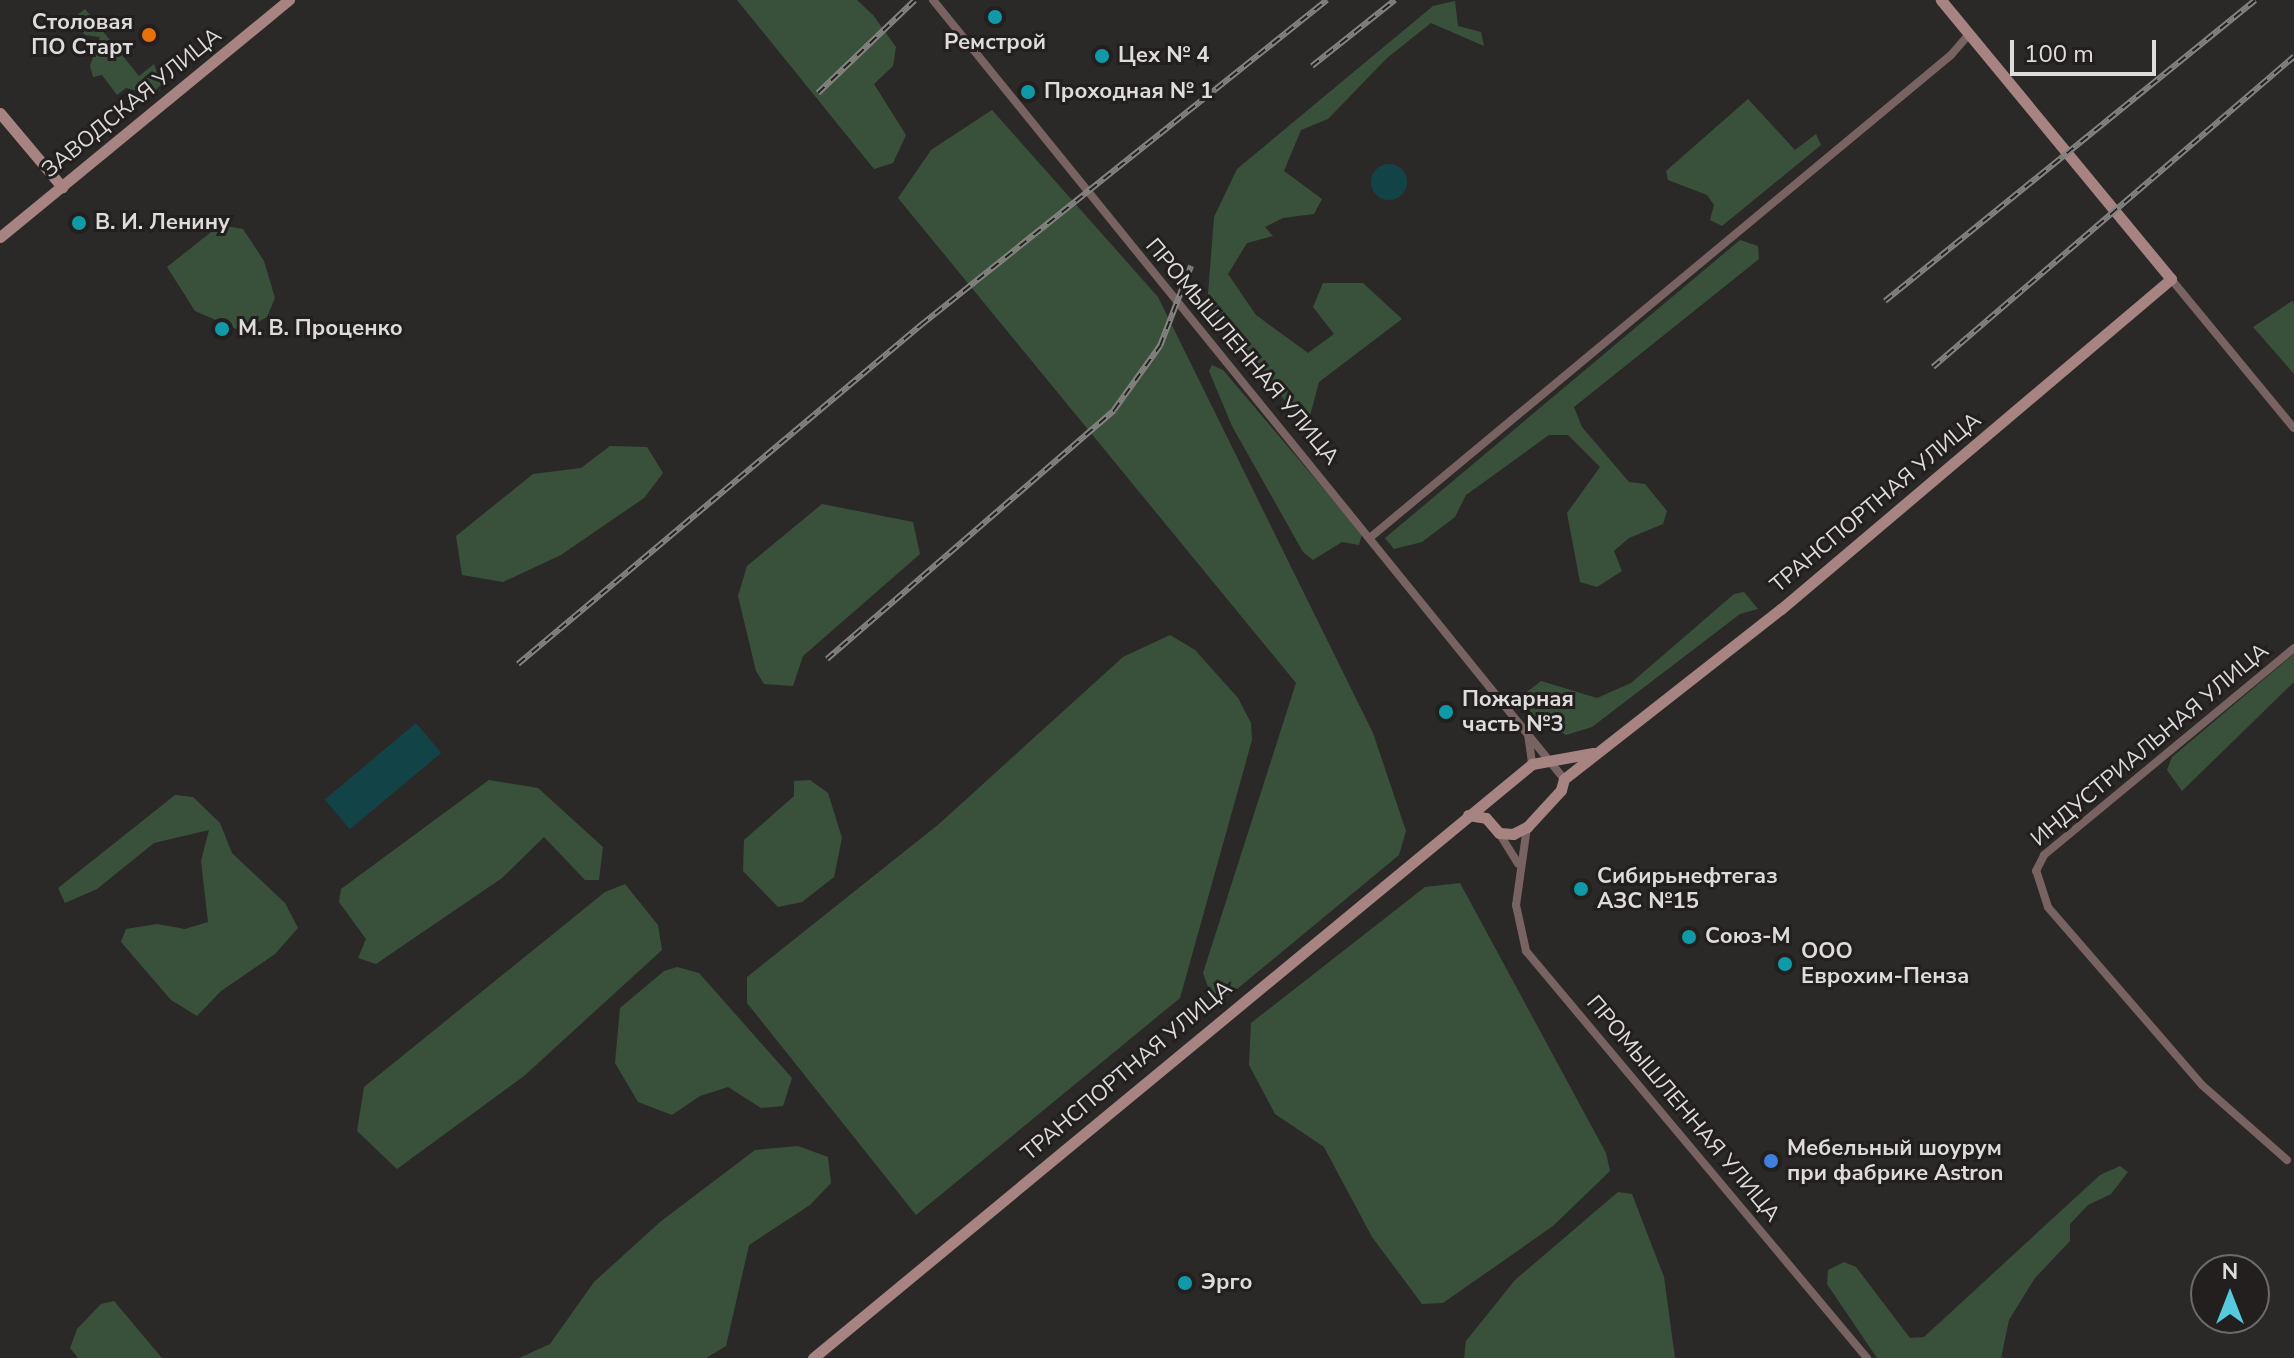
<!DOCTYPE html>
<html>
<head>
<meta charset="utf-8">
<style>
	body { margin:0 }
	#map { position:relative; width:2294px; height:1358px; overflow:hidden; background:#2b2927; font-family:"Nunito Sans",sans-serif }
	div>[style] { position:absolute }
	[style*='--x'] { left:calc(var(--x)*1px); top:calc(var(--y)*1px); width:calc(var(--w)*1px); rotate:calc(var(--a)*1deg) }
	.green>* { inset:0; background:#39513a }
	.water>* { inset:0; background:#124447; transform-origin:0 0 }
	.round { border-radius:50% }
	.street>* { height:8px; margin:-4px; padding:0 4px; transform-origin:4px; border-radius:4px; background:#796362 }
	.secondary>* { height:11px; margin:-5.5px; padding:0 5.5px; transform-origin:5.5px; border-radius:5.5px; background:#a78381 }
	.rail>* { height:6px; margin-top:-3px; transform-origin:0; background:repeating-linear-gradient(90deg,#221f1e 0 9px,#848381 0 18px); box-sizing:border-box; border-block:2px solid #848381 }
	.dots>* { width:22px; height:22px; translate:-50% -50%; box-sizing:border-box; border:4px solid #221f1e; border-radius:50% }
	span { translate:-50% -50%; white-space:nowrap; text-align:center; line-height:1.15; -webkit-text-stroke:6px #221f1e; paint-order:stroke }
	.poi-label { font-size:22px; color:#dddcdb; font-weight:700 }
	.right { translate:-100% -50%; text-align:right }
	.left { translate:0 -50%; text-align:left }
	.street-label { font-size:22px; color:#dddcdb }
	.north { position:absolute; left:2190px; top:1254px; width:80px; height:80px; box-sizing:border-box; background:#221f1e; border:2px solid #6d6b6a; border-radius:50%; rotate:0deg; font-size:22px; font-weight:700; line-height:32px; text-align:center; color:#dddcdb }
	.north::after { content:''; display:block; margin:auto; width:28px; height:36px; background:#55cadf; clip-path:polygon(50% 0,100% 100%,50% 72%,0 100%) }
	.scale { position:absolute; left:2010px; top:40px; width:146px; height:36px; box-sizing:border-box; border:4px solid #dddcdb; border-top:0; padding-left:10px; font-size:24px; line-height:28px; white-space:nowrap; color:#dddcdb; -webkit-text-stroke:6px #221f1e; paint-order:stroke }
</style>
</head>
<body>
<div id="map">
	<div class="green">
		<i style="clip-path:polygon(737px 0,857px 0,873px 15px,896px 47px,893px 66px,874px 84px,906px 135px,893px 163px,874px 169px)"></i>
		<i style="clip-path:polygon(1455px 1px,1458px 26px,1481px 32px,1484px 46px,1431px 23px,1387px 58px,1328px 119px,1301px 130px,1284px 171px,1322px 199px,1314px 214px,1283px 218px,1265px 227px,1273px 236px,1247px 243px,1228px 274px,1256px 315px,1308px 353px,1334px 334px,1313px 307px,1323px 283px,1363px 283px,1402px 319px,1319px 382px,1307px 427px,1207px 307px,1214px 217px,1237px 169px,1433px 6px)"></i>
		<i style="clip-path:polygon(85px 9px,139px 76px,154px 64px,161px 85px,151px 94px,126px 88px,117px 95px,102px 75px,93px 77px,90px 66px,100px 37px,85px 35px,78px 26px,75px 17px)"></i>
		<i style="clip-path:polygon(1748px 99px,1795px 150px,1816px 134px,1821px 145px,1722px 226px,1710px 220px,1714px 205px,1707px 195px,1668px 180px,1666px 171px)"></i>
		<i style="clip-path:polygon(992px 110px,1158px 297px,1373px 733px,1406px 831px,1399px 855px,1231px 994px,1212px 998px,1203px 973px,1296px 683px,898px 198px,931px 150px)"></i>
		<i style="clip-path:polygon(220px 225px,243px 229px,264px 261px,275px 298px,267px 317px,241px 331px,195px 311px,167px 267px)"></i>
		<i style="clip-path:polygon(1740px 240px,1758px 246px,1759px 259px,1574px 407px,1582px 427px,1629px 482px,1645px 484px,1667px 511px,1663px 524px,1629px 538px,1614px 551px,1622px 571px,1597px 587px,1580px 582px,1567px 513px,1600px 467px,1568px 435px,1549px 435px,1466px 495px,1455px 517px,1422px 542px,1394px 549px,1385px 538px)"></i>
		<i style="clip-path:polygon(2292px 301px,2294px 304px,2294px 374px,2253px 327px)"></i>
		<i style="clip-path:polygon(1212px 365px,1223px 370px,1362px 534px,1359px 545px,1342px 542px,1313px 560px,1303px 552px,1232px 426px,1209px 371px)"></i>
		<i style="clip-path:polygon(610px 446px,647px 447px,663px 473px,644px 498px,561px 555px,503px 582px,462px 575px,456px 536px,533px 474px,581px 468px)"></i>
		<i style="clip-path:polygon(822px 504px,913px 522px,920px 554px,803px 656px,793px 686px,764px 684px,756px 671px,738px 596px,747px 566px)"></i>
		<i style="clip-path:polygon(1744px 592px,1758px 609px,1740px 614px,1592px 727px,1566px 735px,1537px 719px,1519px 698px,1541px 681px,1597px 698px,1631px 683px,1734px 594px)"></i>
		<i style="clip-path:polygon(1170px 635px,1195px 650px,1238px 698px,1251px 723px,1252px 740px,1180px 998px,916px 1215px,747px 1003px,747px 977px,939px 824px,1123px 657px)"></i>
		<i style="clip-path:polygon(2294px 654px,2294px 682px,2182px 791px,2167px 770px,2172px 757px)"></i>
		<i style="clip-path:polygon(489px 780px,538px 788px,603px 847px,599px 880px,585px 880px,544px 837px,502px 878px,376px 964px,358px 958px,366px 939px,339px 902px,341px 889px)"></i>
		<i style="clip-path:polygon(810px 780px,828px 793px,842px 838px,834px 877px,802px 902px,778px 907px,743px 871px,744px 840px,794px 796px,794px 781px)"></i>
		<i style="clip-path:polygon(175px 795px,193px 797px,220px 823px,232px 853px,285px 903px,298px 928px,275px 954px,221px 991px,197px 1016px,171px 1000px,121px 942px,126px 929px,157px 924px,185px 929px,208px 922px,201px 861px,209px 830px,154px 843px,97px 889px,65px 903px,58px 888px)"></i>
		<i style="clip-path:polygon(1460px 883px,1606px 1153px,1610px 1171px,1553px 1226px,1443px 1303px,1422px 1304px,1372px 1237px,1324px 1147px,1275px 1114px,1249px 1065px,1251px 1023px,1425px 887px)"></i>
		<i style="clip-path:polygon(625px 884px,658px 925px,662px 950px,524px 1076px,397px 1169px,357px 1131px,364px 1087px,605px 892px)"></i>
		<i style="clip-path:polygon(677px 967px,699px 973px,792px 1078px,783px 1106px,761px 1108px,728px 1087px,700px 1096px,672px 1115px,638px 1102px,615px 1063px,620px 1008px,664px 971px)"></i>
		<i style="clip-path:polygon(798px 1146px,828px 1157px,831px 1183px,810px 1205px,749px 1245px,726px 1346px,706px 1358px,519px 1358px,550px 1344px,594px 1282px,660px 1222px,755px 1150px)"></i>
		<i style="clip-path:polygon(2120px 1166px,2128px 1172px,2111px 1194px,2088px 1205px,2070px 1224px,2070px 1241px,2035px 1278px,2009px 1320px,2001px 1358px,1877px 1358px,1827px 1284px,1828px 1270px,1844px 1262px,1856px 1267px,1910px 1338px,1924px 1337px,2100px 1175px)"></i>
		<i style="clip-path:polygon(1618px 1192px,1632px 1194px,1664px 1277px,1675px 1358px,1464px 1358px,1466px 1341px,1515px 1280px)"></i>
		<i style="clip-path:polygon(114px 1301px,162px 1358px,78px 1358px,70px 1348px,77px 1329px,101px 1304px)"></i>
	</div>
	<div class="water">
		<i class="round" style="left:1371px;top:164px;width:36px;height:36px"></i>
		<i style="left:416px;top:723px;width:39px;height:119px;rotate:50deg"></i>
	</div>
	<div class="street">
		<i style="--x:933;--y:0;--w:1002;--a:50.99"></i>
		<i style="--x:2171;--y:279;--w:193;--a:50.5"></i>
		<i style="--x:1372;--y:536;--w:753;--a:-39.72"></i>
		<i style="--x:1951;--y:55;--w:28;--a:-49"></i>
		<i style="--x:1528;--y:734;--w:30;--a:82"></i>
		<i style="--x:1527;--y:827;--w:79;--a:98"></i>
		<i style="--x:1516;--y:905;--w:47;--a:77.7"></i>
		<i style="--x:1526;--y:951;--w:531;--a:50.04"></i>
		<i style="--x:1499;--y:833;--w:36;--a:58"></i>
		<i style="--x:2287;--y:1160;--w:113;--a:-138.6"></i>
		<i style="--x:2202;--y:1085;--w:235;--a:-130.9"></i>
		<i style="--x:2048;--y:907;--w:38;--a:-108"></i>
		<i style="--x:2036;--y:871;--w:18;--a:-63"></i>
		<i style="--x:2044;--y:855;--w:325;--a:-39.6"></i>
	</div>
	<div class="secondary">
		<i style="--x:0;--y:113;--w:97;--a:50"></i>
		<i style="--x:0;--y:237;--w:374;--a:-39.4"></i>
		<i style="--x:1468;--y:815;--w:18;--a:9"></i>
		<i style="--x:1486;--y:818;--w:20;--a:49"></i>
		<i style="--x:1499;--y:833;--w:14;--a:4"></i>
		<i style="--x:1513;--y:834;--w:16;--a:-27"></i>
		<i style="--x:1527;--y:827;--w:50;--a:-47.4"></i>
		<i style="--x:1561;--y:790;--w:11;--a:-75"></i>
		<i style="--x:1564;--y:779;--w:276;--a:-38.1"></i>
		<i style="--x:1781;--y:609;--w:511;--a:-40.24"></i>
		<i style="--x:2171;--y:279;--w:362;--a:-129.5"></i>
		<i style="--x:813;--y:1358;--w:933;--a:-39.56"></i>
		<i style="--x:1532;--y:764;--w:62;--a:-10.2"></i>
	</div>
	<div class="rail">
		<i style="--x:1312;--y:66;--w:106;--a:-38.5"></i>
		<i style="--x:818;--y:93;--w:134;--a:-43.8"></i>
		<i style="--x:1885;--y:301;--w:477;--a:-39.1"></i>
		<i style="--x:1933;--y:367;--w:476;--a:-40.7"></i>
		<i style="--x:827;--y:659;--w:380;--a:-40.9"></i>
		<i style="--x:1114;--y:410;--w:79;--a:-54.3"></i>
		<i style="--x:1160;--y:346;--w:86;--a:-68.8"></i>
		<i style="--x:518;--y:664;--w:527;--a:-40.07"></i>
		<i style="--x:921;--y:325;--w:520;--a:-38.68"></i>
	</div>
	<div class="dots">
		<i style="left:995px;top:17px;background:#0f9aa8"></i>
		<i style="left:149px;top:35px;background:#e8710a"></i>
		<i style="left:1102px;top:56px;background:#0f9aa8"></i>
		<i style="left:1028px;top:92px;background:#0f9aa8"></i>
		<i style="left:79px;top:223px;background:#0f9aa8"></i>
		<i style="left:222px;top:329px;background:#0f9aa8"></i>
		<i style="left:1446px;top:712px;background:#0f9aa8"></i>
		<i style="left:1581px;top:889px;background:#0f9aa8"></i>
		<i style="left:1689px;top:937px;background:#0f9aa8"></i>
		<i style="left:1785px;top:964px;background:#0f9aa8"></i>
		<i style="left:1771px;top:1161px;background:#3f7fe0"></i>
		<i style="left:1185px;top:1283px;background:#0f9aa8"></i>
	</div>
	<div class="poi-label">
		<span class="right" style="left:133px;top:35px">Столовая<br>ПО Старт</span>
		<span style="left:995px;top:43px">Ремстрой</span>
		<span class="left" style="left:1118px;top:56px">Цех № 4</span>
		<span class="left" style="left:1044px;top:92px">Проходная № 1</span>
		<span class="left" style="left:95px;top:223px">В. И. Ленину</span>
		<span class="left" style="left:238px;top:329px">М. В. Проценко</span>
		<span class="left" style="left:1462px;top:712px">Пожарная<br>часть №3</span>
		<span class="left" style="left:1597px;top:889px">Сибирьнефтегаз<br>АЗС №15</span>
		<span class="left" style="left:1705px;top:937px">Союз-М</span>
		<span class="left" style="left:1801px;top:964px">ООО<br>Еврохим-Пенза</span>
		<span class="left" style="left:1787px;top:1161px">Мебельный шоурум<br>при фабрике Astron</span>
		<span class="left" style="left:1201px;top:1283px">Эрго</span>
	</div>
	<div class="street-label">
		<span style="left:132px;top:103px;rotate:-39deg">ЗАВОДСКАЯ УЛИЦА</span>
		<span style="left:1242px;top:352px;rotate:50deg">ПРОМЫШЛЕННАЯ УЛИЦА</span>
		<span style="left:1876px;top:503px;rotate:-40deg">ТРАНСПОРТНАЯ УЛИЦА</span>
		<span style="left:2150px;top:745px;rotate:-40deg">ИНДУСТРИАЛЬНАЯ УЛИЦА</span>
		<span style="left:1127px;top:1071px;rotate:-40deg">ТРАНСПОРТНАЯ УЛИЦА</span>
		<span style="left:1683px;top:1109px;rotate:50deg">ПРОМЫШЛЕННАЯ УЛИЦА</span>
	</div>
	<div class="north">N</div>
	<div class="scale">100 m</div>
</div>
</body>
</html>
